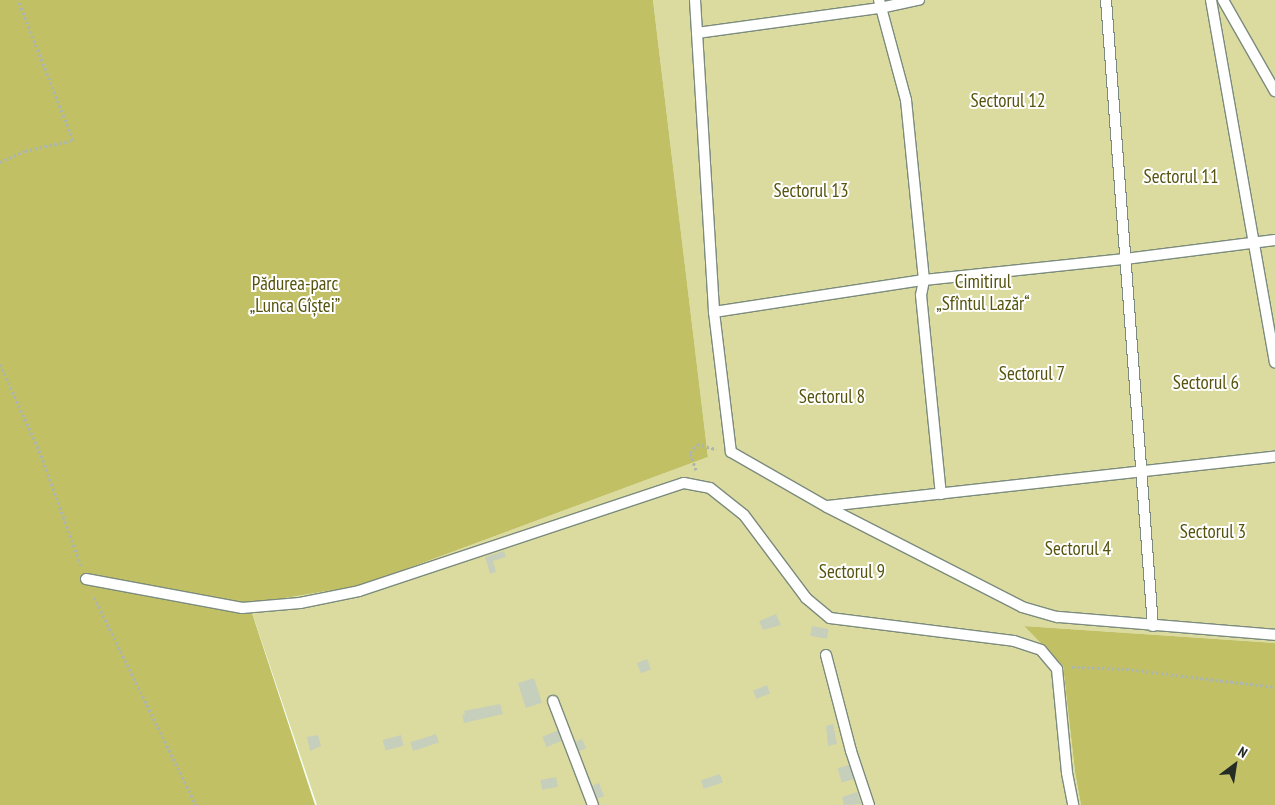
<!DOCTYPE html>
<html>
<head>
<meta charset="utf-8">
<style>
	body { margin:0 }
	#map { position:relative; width:1275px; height:805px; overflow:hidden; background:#f3fef4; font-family:"PT Sans Narrow",sans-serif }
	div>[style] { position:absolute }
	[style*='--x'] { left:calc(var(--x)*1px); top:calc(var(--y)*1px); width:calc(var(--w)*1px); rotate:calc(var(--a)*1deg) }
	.green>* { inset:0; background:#dcdb9f }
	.forest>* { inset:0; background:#c2c065 }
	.building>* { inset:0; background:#c6cfbb; transform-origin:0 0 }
	.path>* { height:3px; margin-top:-1.5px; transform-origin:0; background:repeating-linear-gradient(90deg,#adb6ae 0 2.5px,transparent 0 5px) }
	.roads { filter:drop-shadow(1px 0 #7b8b7d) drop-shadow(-1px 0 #7b8b7d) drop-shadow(0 1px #7b8b7d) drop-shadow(0 -1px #7b8b7d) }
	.lane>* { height:10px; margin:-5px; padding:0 5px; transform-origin:5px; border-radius:5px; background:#fff }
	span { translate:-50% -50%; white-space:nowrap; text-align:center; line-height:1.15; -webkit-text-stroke:4px #fff; paint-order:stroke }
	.park-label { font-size:19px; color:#55530d }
	.north { position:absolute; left:1210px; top:740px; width:50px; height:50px; -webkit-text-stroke:4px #fff; paint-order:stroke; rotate:31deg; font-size:14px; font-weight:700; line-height:20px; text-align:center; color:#252c26 }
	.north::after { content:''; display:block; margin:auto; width:18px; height:22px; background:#252c26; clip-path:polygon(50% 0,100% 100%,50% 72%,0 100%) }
</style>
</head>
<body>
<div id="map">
	<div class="green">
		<i style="clip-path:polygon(653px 0,1275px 0,1275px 643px,1024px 626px,1063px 666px,1075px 772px,1081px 805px,317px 805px,249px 604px,363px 585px,708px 457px)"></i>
	</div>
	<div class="forest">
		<i style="clip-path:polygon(0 0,653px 0,708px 457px,363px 585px,249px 604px,315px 805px,0 805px)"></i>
		<i style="clip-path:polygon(1024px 626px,1275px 643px,1275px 805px,1081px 805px,1075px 772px,1063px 666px)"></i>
	</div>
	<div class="building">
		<i style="clip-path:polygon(504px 551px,506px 557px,493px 561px,496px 572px,490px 574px,485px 557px)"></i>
		<i style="clip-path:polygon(776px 614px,781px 625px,763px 630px,759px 621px)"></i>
		<i style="left:812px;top:626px;width:17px;height:10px;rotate:10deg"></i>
		<i style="left:647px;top:659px;width:11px;height:11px;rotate:68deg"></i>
		<i style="left:534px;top:678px;width:26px;height:17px;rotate:72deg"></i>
		<i style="left:767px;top:685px;width:9px;height:15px;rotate:69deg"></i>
		<i style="clip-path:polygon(500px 704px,503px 714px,464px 723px,462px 715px,465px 715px,464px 711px)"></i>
		<i style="clip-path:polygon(833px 724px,837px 744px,828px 746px,826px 726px)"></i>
		<i style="left:559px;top:730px;width:11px;height:18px;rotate:68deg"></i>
		<i style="left:436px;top:734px;width:9px;height:27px;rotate:72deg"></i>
		<i style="clip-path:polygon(318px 735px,321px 746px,310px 751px,307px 737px)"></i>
		<i style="left:401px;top:735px;width:11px;height:19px;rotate:75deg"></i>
		<i style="left:582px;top:739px;width:10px;height:10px;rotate:66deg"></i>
		<i style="left:852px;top:764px;width:15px;height:15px;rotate:74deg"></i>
		<i style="left:720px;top:774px;width:9px;height:20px;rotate:72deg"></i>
		<i style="left:556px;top:777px;width:10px;height:16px;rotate:79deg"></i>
		<i style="left:599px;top:783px;width:14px;height:10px;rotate:69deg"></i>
		<i style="clip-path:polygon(857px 792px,861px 804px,844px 805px,842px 797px)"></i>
	</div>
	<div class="path">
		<i style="--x:0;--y:162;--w:27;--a:-24"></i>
		<i style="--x:25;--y:151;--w:49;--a:-12.9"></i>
		<i style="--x:73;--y:140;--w:150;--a:-111.4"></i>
		<i style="--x:0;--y:364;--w:100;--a:65.7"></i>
		<i style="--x:41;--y:455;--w:118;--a:70.2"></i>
		<i style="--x:696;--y:470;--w:18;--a:-109"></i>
		<i style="--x:690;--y:453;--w:11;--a:-52"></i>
		<i style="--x:697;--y:444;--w:20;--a:15"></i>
		<i style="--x:94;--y:597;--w:232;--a:63.9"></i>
		<i style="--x:1072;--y:667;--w:54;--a:2.1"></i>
		<i style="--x:1126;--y:669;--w:150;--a:6.9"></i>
	</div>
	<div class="roads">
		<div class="lane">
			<i style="--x:695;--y:0;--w:313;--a:86.5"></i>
			<i style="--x:714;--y:312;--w:141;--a:83.1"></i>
			<i style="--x:731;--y:452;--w:111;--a:29.8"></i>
			<i style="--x:827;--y:507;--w:219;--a:27.1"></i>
			<i style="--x:1022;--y:607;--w:37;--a:16"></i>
			<i style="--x:1058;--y:617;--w:218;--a:4.7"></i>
			<i style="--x:879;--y:0;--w:104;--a:74.9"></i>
			<i style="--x:906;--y:100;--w:181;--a:84.3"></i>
			<i style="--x:924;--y:280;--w:15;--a:101"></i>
			<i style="--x:921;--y:295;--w:200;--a:84.3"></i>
			<i style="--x:1106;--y:0;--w:628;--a:85.71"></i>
			<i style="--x:1211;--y:0;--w:368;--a:80"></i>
			<i style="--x:1223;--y:0;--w:105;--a:60.3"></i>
			<i style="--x:697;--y:33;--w:185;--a:-7.8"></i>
			<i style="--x:880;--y:8;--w:40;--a:-12"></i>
			<i style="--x:714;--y:312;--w:212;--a:-8.7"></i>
			<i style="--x:924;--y:280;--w:202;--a:-6"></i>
			<i style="--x:1125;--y:259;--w:151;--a:-7.2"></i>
			<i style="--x:828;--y:506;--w:450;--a:-6.3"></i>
			<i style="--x:86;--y:579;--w:159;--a:10.5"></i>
			<i style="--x:242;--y:608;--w:58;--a:-4.9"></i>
			<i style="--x:300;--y:603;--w:60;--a:-11.5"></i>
			<i style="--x:359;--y:591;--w:342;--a:-18.4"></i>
			<i style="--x:684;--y:483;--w:26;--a:11"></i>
			<i style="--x:710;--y:488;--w:43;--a:38.5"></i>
			<i style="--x:744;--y:515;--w:104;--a:53.2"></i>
			<i style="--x:806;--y:598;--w:31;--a:40"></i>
			<i style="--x:830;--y:618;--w:185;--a:7.1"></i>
			<i style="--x:1014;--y:641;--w:28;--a:18"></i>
			<i style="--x:1041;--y:650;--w:25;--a:50"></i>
			<i style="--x:1057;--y:669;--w:104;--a:84.5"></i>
			<i style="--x:1067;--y:773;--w:33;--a:79"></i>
			<i style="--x:826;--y:655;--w:99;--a:75.4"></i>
			<i style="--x:851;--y:751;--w:57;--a:71.6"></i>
			<i style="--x:553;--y:701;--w:111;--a:69"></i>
		</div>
	</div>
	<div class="park-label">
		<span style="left:1008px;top:101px">Sectorul 12</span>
		<span style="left:1181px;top:177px">Sectorul 11</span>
		<span style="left:811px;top:191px">Sectorul 13</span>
		<span style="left:983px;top:293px">Cimitirul<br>„Sfîntul Lazăr“</span>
		<span style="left:295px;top:295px">Pădurea-parc<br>„Lunca Gîștei”</span>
		<span style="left:1032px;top:374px">Sectorul 7</span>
		<span style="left:1206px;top:383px">Sectorul 6</span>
		<span style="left:832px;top:397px">Sectorul 8</span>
		<span style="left:1213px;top:532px">Sectorul 3</span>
		<span style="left:1078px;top:549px">Sectorul 4</span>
		<span style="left:852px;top:572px">Sectorul 9</span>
	</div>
	<div class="north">N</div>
</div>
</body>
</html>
